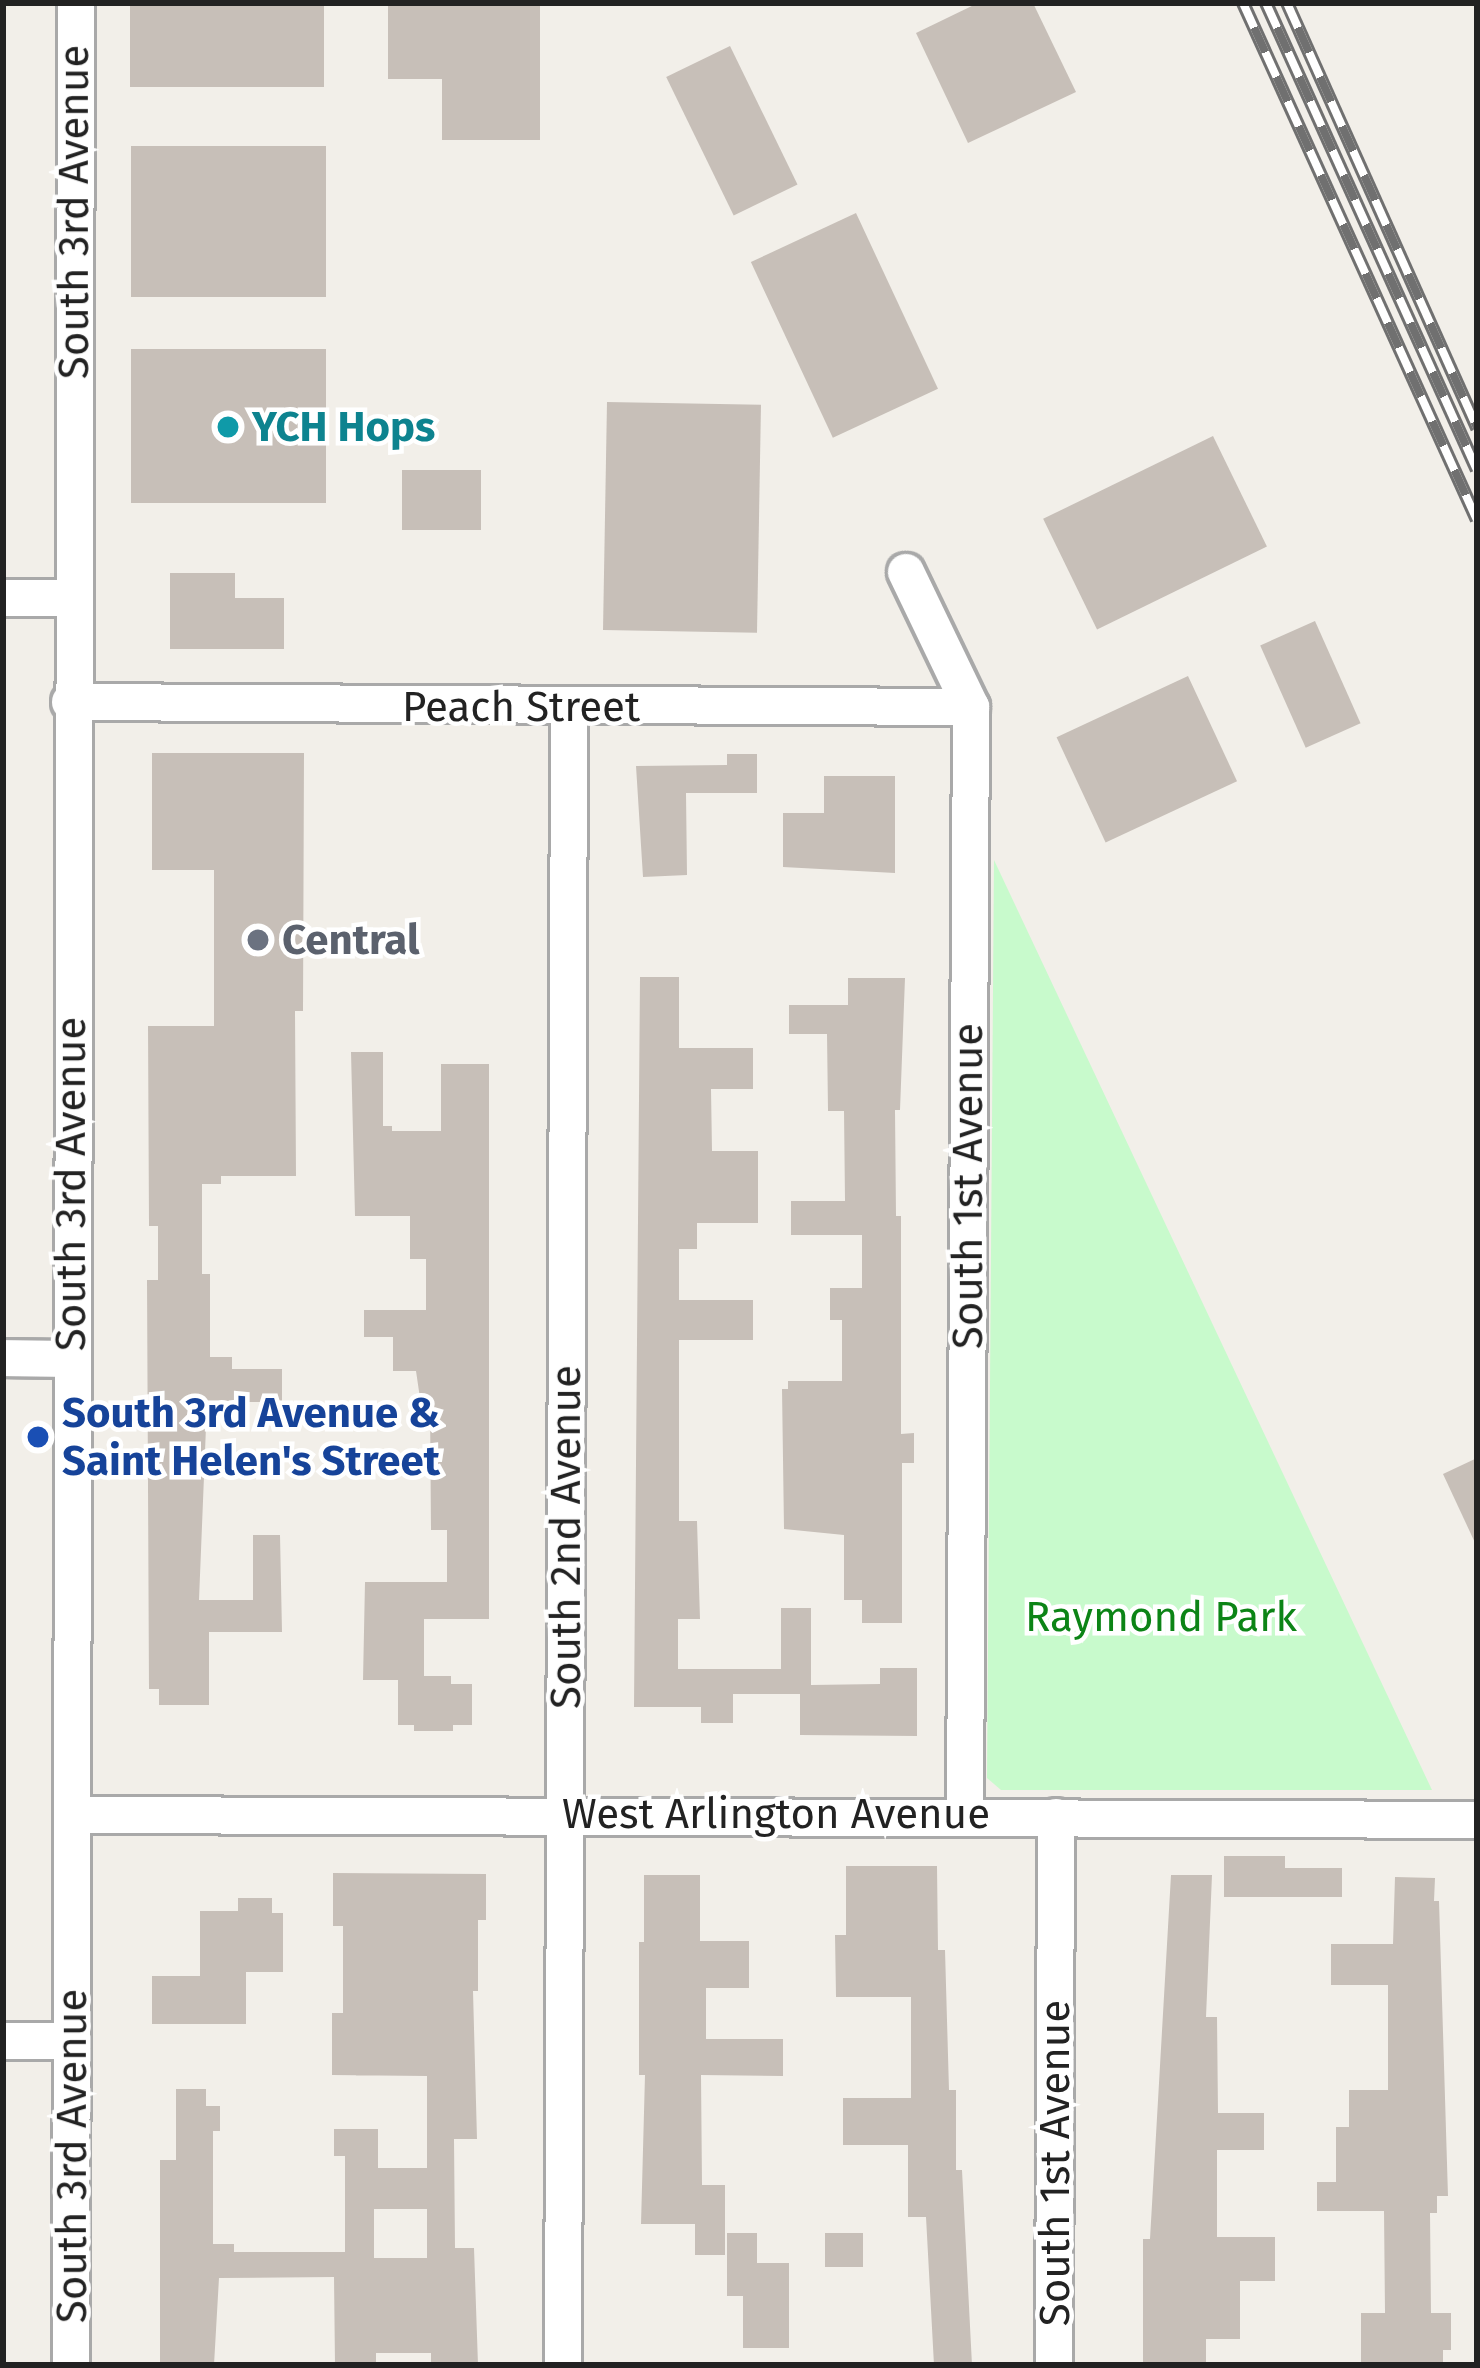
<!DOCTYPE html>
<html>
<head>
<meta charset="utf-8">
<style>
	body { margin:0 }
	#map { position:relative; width:1480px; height:2368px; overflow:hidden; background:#f2efe9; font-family:"Fira Sans",sans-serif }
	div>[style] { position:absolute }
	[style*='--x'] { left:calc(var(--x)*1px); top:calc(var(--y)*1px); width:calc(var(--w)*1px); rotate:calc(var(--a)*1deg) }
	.park>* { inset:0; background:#c8facc }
	.building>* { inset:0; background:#c7bfb8; transform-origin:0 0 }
	.roads { filter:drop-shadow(3px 0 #a9a9a9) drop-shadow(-3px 0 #a9a9a9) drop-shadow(0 3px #a9a9a9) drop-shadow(0 -3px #a9a9a9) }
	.minor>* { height:36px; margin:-18px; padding:0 18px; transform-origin:18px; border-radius:18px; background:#fff }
	.rail>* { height:14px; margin-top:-7px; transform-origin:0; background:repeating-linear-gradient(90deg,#fff 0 27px,#707070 0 54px); box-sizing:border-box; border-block:3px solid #707070 }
	.dots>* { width:33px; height:33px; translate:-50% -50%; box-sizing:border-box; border:6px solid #fff; border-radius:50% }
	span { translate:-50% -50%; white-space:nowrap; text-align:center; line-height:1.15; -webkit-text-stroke:9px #fff; paint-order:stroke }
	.street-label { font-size:42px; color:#222 }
	.culture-label { font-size:42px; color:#0d838f; font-weight:700 }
	.left { translate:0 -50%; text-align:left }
	.worship-label { font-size:42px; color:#5b616d; font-weight:700 }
	.transit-label { font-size:42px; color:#164399; font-weight:700 }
	.park-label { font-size:42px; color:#0c8416 }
	.frame { position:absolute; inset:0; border:6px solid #222; pointer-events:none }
</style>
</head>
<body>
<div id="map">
	<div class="park">
		<i style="clip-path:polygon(994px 860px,1432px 1790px,1001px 1790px,987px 1778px)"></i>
	</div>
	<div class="building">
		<i style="left:130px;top:3px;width:194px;height:84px"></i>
		<i style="clip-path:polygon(388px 3px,540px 3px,540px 140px,442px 140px,442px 79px,388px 79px)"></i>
		<i style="clip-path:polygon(978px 3px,1033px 3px,1076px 92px,968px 143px,916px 33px)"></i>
		<i style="left:730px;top:46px;width:154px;height:71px;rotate:64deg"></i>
		<i style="left:131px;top:146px;width:195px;height:151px"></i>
		<i style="left:856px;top:213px;width:194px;height:116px;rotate:65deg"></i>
		<i style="left:131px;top:349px;width:195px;height:154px"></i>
		<i style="left:607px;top:402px;width:154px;height:228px;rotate:1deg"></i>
		<i style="left:1213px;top:436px;width:123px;height:189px;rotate:64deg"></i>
		<i style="left:402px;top:470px;width:79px;height:60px"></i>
		<i style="clip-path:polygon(170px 573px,235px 573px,235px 598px,284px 598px,284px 649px,170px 649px)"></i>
		<i style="left:1315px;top:621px;width:112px;height:60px;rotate:66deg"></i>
		<i style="left:1188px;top:676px;width:116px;height:145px;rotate:65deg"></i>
		<i style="clip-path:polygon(152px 753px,304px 753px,303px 1011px,295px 1011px,296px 1176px,221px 1176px,221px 1184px,202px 1184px,202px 1274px,210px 1274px,210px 1357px,232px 1357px,232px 1369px,282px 1369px,282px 1402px,207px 1402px,199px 1600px,253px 1600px,253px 1535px,280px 1535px,282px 1632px,209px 1632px,209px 1705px,159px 1705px,159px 1689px,149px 1689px,147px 1280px,158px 1280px,158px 1226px,149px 1226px,148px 1026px,214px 1026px,214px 870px,152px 870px)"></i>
		<i style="clip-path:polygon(727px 754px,757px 754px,757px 793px,686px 793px,687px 875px,643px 877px,636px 766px,727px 765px)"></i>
		<i style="clip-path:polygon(824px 776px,895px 776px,895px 873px,783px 867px,783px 813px,824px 813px)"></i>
		<i style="clip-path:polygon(640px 977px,679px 977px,679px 1048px,753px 1048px,753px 1089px,711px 1089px,712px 1151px,758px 1151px,758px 1223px,697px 1223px,697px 1249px,679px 1249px,679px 1300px,753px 1300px,753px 1340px,679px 1340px,679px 1521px,697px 1521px,700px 1619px,678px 1619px,678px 1669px,781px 1669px,781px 1608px,811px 1608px,811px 1685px,880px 1684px,880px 1668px,917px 1668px,917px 1736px,800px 1735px,800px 1694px,733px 1694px,733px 1723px,701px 1723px,701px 1707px,634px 1707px)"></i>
		<i style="clip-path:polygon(848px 978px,905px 978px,900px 1110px,895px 1110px,896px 1216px,901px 1216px,901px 1434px,914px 1433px,914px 1463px,902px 1463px,902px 1623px,862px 1623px,862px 1600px,844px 1600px,844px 1535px,784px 1529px,782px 1389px,788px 1389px,788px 1381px,842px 1381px,842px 1320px,830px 1320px,830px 1288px,862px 1288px,862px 1235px,791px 1235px,791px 1201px,845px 1201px,844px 1111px,828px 1111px,827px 1034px,789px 1034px,789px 1005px,848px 1005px)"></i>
		<i style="clip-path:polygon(351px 1052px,383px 1052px,383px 1126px,392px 1126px,392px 1131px,441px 1131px,441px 1064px,489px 1064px,489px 1619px,424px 1619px,424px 1676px,451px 1676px,451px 1684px,472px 1684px,472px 1725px,453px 1725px,453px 1731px,414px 1731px,414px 1725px,398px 1725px,398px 1680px,363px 1680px,365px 1582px,447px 1582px,447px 1530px,431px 1530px,430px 1405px,421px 1405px,416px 1371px,393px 1371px,393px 1337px,364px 1337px,364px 1310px,426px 1310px,426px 1259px,410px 1259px,410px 1216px,355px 1216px)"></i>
		<i style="clip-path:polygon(1477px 1458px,1477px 1547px,1443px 1474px)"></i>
		<i style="clip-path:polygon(1224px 1856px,1285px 1856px,1285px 1868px,1342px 1868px,1342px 1897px,1224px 1897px)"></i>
		<i style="clip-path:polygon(846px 1866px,937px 1866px,938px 1950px,945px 1950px,949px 2090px,956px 2090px,956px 2170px,962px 2170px,972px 2365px,934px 2365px,926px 2217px,908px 2217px,908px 2145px,843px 2145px,843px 2098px,911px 2098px,911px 1997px,836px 1997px,835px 1935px,846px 1935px)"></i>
		<i style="clip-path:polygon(evenodd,333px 1873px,486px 1874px,486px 1920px,478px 1920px,478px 1991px,473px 1991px,477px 2139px,454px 2139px,455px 2248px,474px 2248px,478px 2365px,431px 2365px,431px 2353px,376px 2353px,376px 2365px,335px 2365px,334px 2277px,219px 2278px,214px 2365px,160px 2365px,160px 2160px,176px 2160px,176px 2089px,206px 2089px,206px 2106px,220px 2106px,220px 2131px,213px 2131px,213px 2244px,234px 2244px,234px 2252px,345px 2252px,345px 2156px,334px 2156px,334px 2129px,378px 2129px,378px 2168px,427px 2168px,427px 2076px,332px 2075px,332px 2013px,343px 2013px,343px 1926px,333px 1926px,333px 1873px,374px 2209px,427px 2209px,427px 2258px,374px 2258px,374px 2209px)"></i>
		<i style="clip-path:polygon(644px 1875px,700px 1875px,700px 1941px,749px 1941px,749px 1988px,706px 1988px,706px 2039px,783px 2039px,783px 2076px,701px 2075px,702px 2185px,725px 2185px,725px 2255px,695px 2255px,695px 2224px,641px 2224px,645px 2075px,639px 2075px,639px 1942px,644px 1942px)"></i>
		<i style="clip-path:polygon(1171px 1875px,1212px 1875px,1206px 2017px,1217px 2017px,1218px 2113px,1264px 2113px,1264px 2150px,1217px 2150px,1217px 2237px,1275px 2237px,1275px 2281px,1240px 2281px,1240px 2339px,1206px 2339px,1206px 2365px,1143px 2365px,1143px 2239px,1150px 2239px)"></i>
		<i style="clip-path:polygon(1395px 1877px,1435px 1878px,1434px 1901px,1439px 1901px,1448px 2196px,1437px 2196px,1437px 2213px,1430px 2213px,1431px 2313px,1451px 2313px,1451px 2350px,1443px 2350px,1443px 2365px,1361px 2365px,1361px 2313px,1385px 2313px,1384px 2211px,1317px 2211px,1317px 2182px,1336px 2182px,1336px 2127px,1349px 2127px,1349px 2090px,1388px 2090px,1388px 1985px,1331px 1985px,1331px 1944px,1393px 1944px)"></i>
		<i style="clip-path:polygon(238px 1898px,272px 1898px,272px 1913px,283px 1913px,283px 1972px,246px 1972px,246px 2024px,152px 2024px,152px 1976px,200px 1976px,200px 1911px,238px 1911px)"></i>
		<i style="clip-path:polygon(727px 2233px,757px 2233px,757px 2263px,789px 2263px,789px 2348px,743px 2348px,743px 2296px,727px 2296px)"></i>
		<i style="left:825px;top:2233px;width:38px;height:34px"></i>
	</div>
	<div class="roads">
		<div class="minor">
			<i style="--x:906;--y:572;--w:150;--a:64.3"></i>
			<i style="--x:971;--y:707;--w:1109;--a:90.31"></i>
			<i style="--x:3;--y:598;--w:68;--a:0"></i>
			<i style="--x:70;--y:702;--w:901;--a:0.32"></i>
			<i style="--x:3;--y:1358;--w:68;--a:0.8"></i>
			<i style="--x:75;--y:1815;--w:1402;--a:0.2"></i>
			<i style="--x:3;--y:2041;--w:68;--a:0"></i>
			<i style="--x:71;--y:2365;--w:2362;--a:-89.88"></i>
			<i style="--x:563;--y:2365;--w:1656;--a:-89.79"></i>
			<i style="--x:1054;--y:2365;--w:548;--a:-89.79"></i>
		</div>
	</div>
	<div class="rail">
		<i style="--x:1243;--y:3;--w:567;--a:65.65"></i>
		<i style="--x:1266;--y:3;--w:512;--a:65.69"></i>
		<i style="--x:1287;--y:3;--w:466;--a:65.9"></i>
	</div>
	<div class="dots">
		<i style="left:228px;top:427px;background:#0f9aa8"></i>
		<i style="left:258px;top:940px;background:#6b7280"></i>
		<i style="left:38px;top:1437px;background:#1a4fb4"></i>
	</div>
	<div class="street-label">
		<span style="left:74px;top:212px;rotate:-90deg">South 3rd Avenue</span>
		<span style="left:521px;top:707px">Peach Street</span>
		<span style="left:71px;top:1184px;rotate:-90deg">South 3rd Avenue</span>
		<span style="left:968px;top:1186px;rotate:-90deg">South 1st Avenue</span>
		<span style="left:566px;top:1537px;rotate:-90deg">South 2nd Avenue</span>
		<span style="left:776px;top:1814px">West Arlington Avenue</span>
		<span style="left:72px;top:2156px;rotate:-90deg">South 3rd Avenue</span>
		<span style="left:1055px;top:2163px;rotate:-90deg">South 1st Avenue</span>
	</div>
	<div class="culture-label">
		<span class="left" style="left:252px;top:427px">YCH Hops</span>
	</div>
	<div class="worship-label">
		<span class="left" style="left:282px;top:940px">Central</span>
	</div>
	<div class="transit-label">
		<span class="left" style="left:62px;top:1437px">South 3rd Avenue &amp;<br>Saint Helen's Street</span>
	</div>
	<div class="park-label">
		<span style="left:1161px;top:1617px">Raymond Park</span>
	</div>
	<div class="frame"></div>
</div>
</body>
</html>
